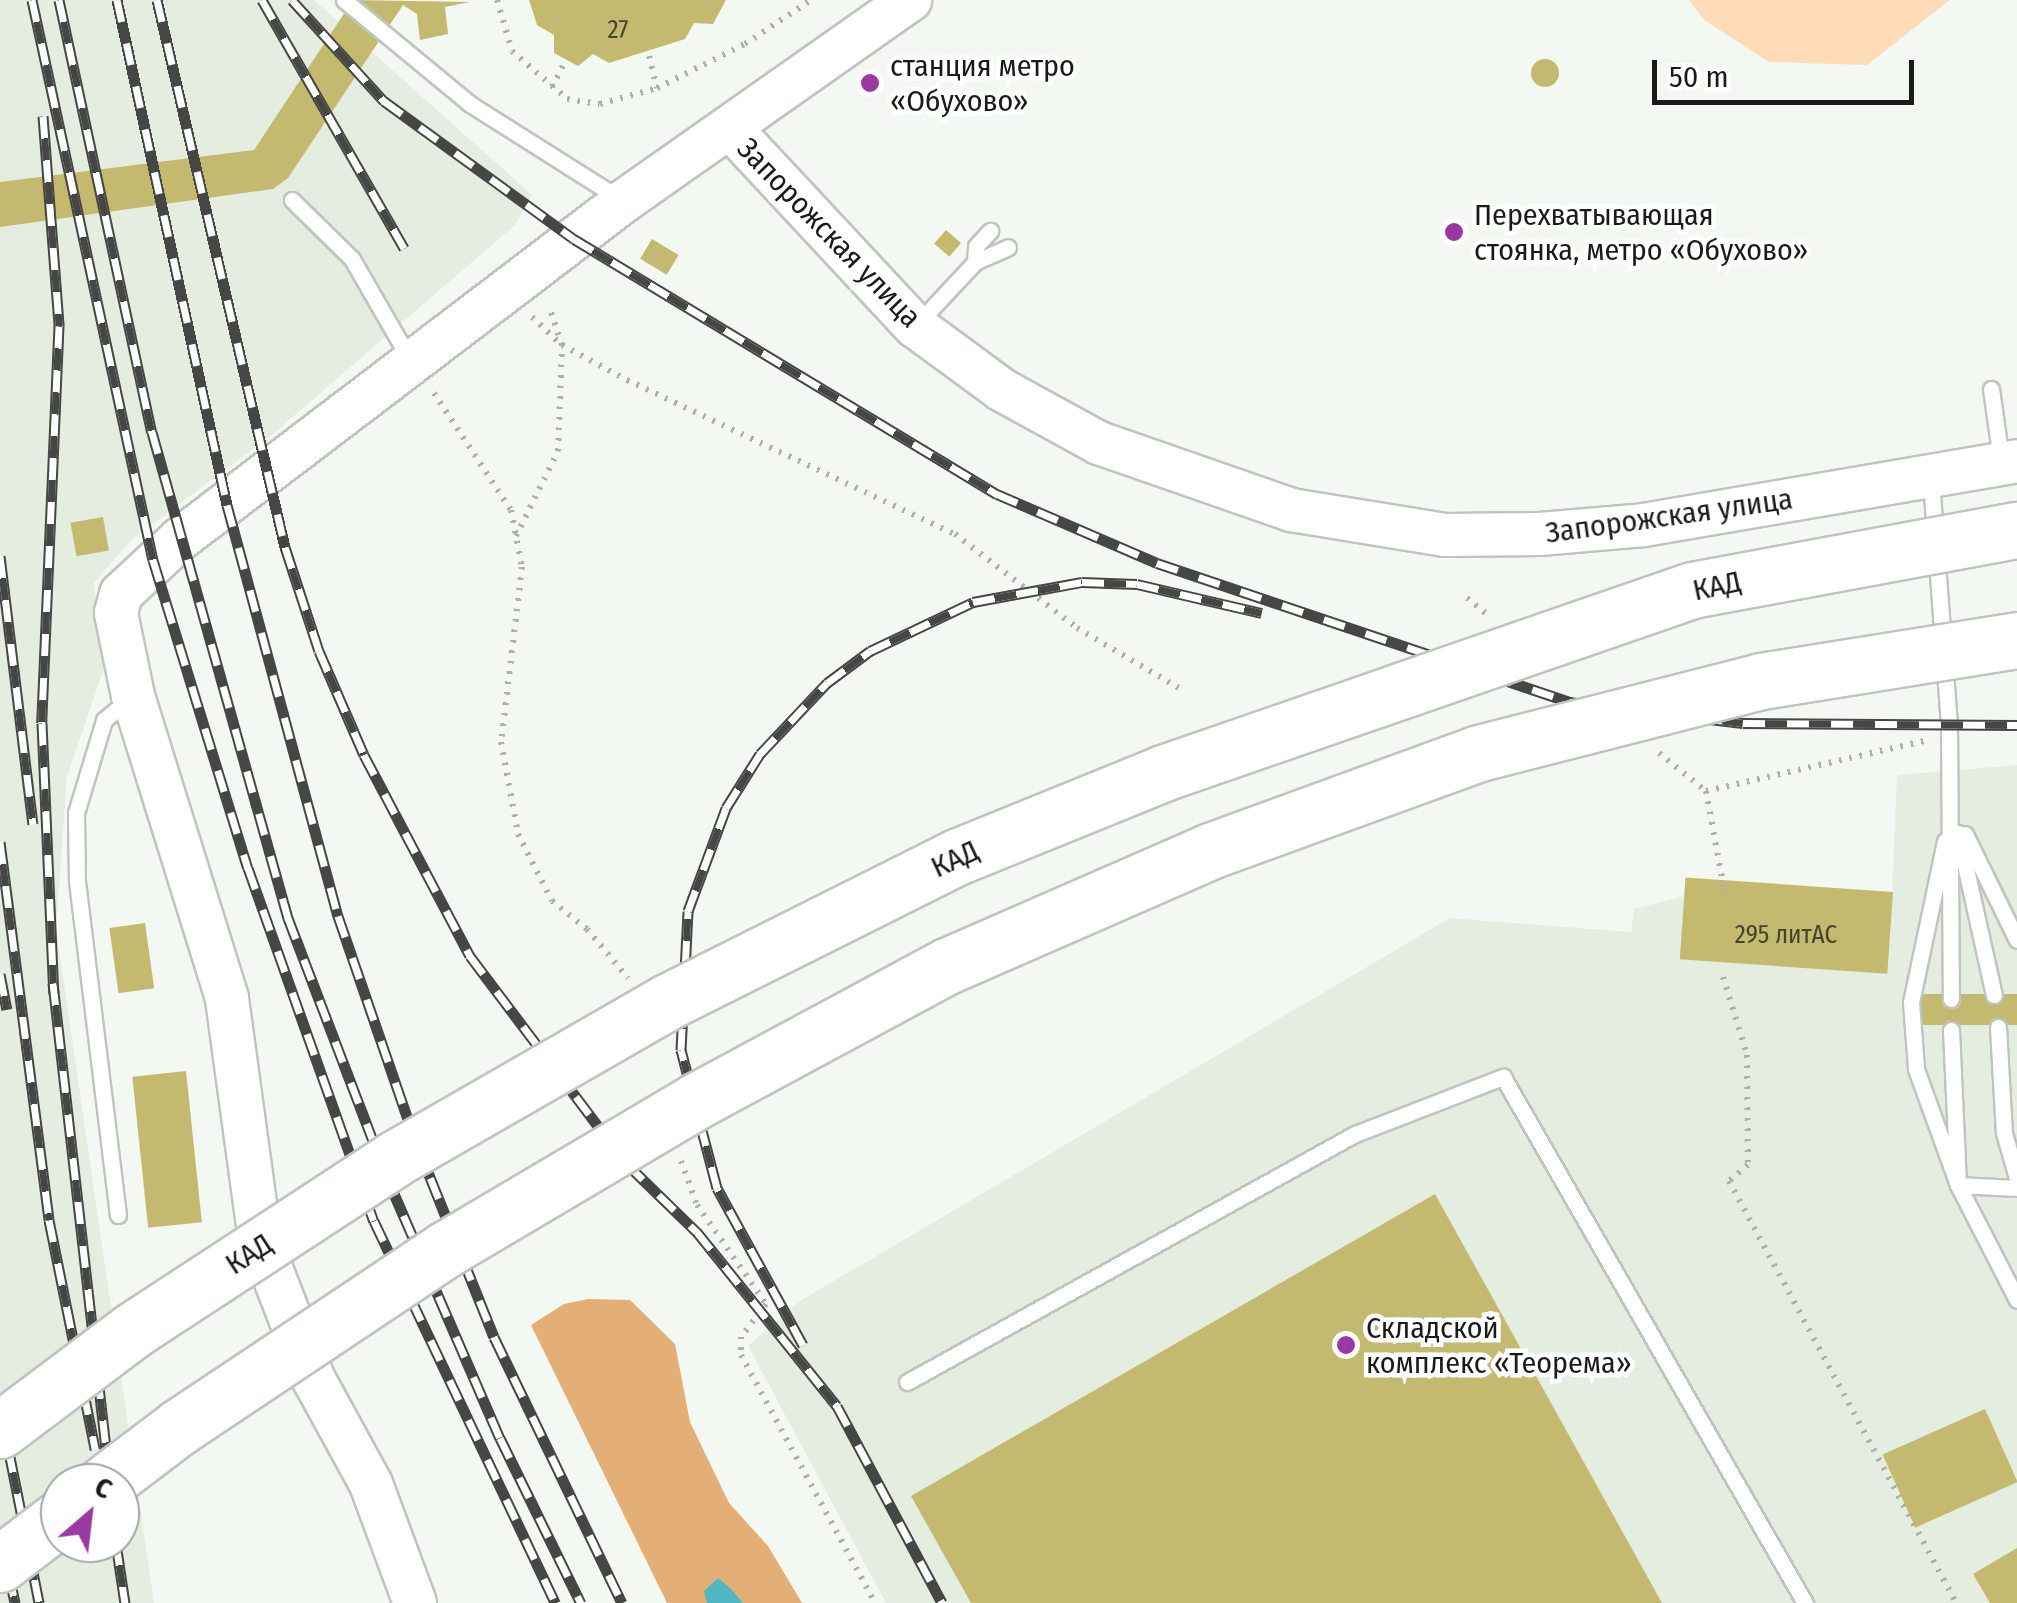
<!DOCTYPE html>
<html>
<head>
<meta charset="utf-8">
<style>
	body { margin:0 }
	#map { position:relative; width:2017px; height:1603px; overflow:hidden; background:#f4f8f2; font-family:"Fira Sans Condensed",sans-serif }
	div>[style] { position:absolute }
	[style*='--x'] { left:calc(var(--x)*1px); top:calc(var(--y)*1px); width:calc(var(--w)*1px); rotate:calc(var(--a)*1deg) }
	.built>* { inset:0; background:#e5ede1 }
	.green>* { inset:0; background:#ffdcb7 }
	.forest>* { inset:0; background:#e3af76 }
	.water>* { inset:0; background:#51b7c2 }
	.building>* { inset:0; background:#c3ba70; transform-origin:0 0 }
	.round { border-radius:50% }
	.path>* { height:6px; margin-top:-3px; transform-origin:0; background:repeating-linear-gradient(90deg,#acafaa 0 2.5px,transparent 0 10.5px) }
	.roads { filter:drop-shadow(2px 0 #c0c4bf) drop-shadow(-2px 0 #c0c4bf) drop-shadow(0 2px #c0c4bf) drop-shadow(0 -2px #c0c4bf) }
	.lane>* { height:15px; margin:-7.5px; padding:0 7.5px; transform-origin:7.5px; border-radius:7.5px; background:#fff }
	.secondary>* { height:42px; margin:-21px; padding:0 21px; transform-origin:21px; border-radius:21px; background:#fff }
	.rail>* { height:11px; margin-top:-5.5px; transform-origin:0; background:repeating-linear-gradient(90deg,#fff 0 22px,#464744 0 44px); box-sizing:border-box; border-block:2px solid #464744 }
	.bridges { filter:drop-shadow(2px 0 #c0c4bf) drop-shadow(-2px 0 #c0c4bf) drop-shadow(0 2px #c0c4bf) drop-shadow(0 -2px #c0c4bf) }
	.highway-bridge>* { height:55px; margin:-27.5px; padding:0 27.5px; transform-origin:27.5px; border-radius:27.5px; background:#fff }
	.dots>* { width:28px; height:28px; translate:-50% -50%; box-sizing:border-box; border:5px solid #fff; border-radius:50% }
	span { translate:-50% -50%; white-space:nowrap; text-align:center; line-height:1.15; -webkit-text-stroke:9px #fff; paint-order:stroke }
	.number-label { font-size:25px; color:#44432f }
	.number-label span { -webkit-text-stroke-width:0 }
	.poi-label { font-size:30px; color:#1a1b19 }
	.left { translate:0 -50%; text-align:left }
	.street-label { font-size:30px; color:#1a1b19 }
	.north { position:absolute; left:40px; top:1463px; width:100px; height:100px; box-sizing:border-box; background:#fff; border:2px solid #a3a4a3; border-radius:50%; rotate:28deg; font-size:28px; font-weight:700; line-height:40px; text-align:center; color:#1a1b19 }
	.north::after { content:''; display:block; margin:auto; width:35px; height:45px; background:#9a39a1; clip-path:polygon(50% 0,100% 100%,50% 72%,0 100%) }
	.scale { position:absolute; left:1652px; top:60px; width:262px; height:45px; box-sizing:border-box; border:5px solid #1a1b19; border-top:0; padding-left:12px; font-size:30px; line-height:35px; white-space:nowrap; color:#1a1b19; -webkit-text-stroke:8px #fff; paint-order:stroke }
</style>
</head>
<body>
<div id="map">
	<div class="built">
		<i style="clip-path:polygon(evenodd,0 0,314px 0,532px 195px,515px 225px,273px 434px,131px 540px,94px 583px,105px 665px,67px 777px,56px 928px,154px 1603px,0 1603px,0 0,60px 1483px,120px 1483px,120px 1543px,60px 1543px,60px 1483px)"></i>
		<i style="clip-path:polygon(2017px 765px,2017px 1603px,886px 1603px,748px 1346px,800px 1301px,1450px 918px,1631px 932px,1634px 909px,1685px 896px,1892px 892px,1897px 775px)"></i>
	</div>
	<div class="green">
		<i style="clip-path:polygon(1689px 0,1950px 0,1867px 65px,1769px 62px,1704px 20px)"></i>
	</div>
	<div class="forest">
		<i style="clip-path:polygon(588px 1299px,630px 1300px,675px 1344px,690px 1422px,729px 1503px,768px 1546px,802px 1603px,667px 1603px,531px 1325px,564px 1304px)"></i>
	</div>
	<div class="water">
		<i style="clip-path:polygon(718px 1578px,731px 1589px,743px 1603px,707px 1603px,704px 1591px)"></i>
	</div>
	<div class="building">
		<i style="clip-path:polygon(353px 0,470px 2px,445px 7px,448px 34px,420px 40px,417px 14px,403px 5px,288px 178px,273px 189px,0 227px,0 182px,254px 150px)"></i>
		<i style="clip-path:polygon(529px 0,726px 0,713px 24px,694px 23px,685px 39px,609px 63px,593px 54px,578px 66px,554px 53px,554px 35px,537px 25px)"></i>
		<i class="round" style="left:1531px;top:59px;width:28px;height:28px"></i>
		<i style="left:946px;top:230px;width:20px;height:18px;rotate:41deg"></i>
		<i style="left:652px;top:239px;width:31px;height:23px;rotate:31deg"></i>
		<i style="left:103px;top:517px;width:34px;height:33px;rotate:80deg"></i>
		<i style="left:1893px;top:892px;width:82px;height:208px;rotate:94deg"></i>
		<i style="left:145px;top:923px;width:66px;height:36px;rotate:82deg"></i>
		<i style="left:2017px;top:994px;width:31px;height:100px;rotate:90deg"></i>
		<i style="left:186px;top:1071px;width:152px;height:54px;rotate:84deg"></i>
		<i style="clip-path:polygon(1435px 1194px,1662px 1603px,971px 1603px,911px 1496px)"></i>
		<i style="left:1985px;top:1409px;width:80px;height:112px;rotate:66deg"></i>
		<i style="clip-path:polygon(2017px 1548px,2017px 1603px,1990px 1603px,1973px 1574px)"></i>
	</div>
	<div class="path">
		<i style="--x:497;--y:0;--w:53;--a:73.6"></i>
		<i style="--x:512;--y:51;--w:73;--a:41.1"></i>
		<i style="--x:567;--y:99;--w:33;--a:9"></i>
		<i style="--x:600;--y:104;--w:59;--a:-15.7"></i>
		<i style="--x:649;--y:56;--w:33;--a:76"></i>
		<i style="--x:657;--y:88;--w:98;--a:-26.6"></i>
		<i style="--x:745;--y:44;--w:79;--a:-33.7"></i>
		<i style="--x:552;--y:87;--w:30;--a:-63"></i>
		<i style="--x:532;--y:317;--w:41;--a:43"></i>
		<i style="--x:562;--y:345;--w:74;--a:28.3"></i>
		<i style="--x:627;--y:380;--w:362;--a:25.2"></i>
		<i style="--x:955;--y:534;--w:154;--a:37.6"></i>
		<i style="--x:1077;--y:628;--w:118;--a:30.5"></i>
		<i style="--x:434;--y:393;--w:140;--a:56.7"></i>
		<i style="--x:511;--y:510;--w:58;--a:79.1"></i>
		<i style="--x:522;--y:567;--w:176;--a:96.8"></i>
		<i style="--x:501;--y:742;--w:94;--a:79.5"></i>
		<i style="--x:518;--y:834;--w:75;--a:63.1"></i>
		<i style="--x:552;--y:901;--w:45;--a:38.7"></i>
		<i style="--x:587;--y:929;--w:64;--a:50.1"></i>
		<i style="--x:516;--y:536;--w:95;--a:-63.7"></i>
		<i style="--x:558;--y:451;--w:106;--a:-87.8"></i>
		<i style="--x:562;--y:345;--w:41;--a:-108.4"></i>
		<i style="--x:1467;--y:598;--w:28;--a:39"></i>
		<i style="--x:1659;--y:753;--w:60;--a:39"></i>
		<i style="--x:1706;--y:791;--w:106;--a:79.6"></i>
		<i style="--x:1706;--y:791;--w:224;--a:-12.9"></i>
		<i style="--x:1723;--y:977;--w:82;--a:72.9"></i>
		<i style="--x:1747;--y:1055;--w:110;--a:89.5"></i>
		<i style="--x:1748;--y:1165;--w:25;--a:140"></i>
		<i style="--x:1729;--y:1181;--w:479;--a:61.7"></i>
		<i style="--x:681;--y:1161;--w:47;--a:70"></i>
		<i style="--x:697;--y:1205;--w:121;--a:55.1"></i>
		<i style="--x:766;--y:1304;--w:41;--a:127.1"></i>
		<i style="--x:741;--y:1337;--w:18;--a:90"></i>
		<i style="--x:741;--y:1355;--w:282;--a:61.6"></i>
	</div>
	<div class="roads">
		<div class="lane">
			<i style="--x:344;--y:0;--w:163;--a:39.5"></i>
			<i style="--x:470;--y:104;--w:178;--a:32.3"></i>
			<i style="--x:292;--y:200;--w:84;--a:44.5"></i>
			<i style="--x:352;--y:259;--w:116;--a:60.1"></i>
			<i style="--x:975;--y:262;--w:16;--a:-86"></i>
			<i style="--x:976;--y:246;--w:21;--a:-47"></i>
			<i style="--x:918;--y:323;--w:83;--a:-46.9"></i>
			<i style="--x:975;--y:262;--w:36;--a:-24"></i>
			<i style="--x:1991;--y:389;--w:71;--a:81.9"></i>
			<i style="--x:1931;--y:480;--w:245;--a:85.8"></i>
			<i style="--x:1949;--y:724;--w:275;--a:89.6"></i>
			<i style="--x:1958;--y:833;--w:166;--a:77.5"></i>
			<i style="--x:1965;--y:834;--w:118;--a:63.9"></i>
			<i style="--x:1945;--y:841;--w:165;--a:101.9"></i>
			<i style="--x:1911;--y:1002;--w:67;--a:85.7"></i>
			<i style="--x:1916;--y:1069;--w:123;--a:70.1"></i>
			<i style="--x:1958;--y:1185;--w:129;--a:62.8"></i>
			<i style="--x:1998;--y:1027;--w:106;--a:86.8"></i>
			<i style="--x:2004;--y:1133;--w:47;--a:73.9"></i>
			<i style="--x:1951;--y:1030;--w:155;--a:87.4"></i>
			<i style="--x:1958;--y:1185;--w:59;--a:2.9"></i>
			<i style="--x:118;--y:1215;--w:337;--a:-97"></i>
			<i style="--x:77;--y:880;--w:67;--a:-90.9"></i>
			<i style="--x:76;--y:813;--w:97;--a:-73.2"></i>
			<i style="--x:104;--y:720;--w:34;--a:-40"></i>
			<i style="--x:907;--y:1382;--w:512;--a:-28.97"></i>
			<i style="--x:1355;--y:1134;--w:159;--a:-21.1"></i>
			<i style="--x:1503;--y:1077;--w:607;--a:60.14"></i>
		</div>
		<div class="secondary">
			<i style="--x:731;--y:129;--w:270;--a:47"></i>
			<i style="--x:915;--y:326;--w:108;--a:36.3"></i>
			<i style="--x:1002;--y:390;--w:111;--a:28.7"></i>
			<i style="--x:1099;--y:443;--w:203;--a:19.2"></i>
			<i style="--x:1291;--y:510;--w:156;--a:9.2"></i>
			<i style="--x:1445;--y:535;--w:95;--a:-0.6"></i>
			<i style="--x:1540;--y:534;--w:104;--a:-4.9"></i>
			<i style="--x:1644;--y:525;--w:378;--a:-9.7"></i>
			<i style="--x:415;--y:1603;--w:127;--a:-110.3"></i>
			<i style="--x:371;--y:1484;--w:119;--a:-118.7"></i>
			<i style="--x:314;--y:1380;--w:150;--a:-111.1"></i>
			<i style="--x:260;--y:1240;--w:244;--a:-97.8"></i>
			<i style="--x:227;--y:998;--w:316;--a:-107.3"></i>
			<i style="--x:133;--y:696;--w:85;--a:-101.6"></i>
			<i style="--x:116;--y:613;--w:20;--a:-75"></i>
			<i style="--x:121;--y:594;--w:81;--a:-43"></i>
			<i style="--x:180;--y:539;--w:558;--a:-37.28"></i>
			<i style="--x:624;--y:201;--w:350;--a:-35.1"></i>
		</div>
	</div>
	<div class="rail">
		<i style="--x:32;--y:0;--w:573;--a:77.81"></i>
		<i style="--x:153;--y:560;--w:322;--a:72.9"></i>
		<i style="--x:248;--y:868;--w:375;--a:70.4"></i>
		<i style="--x:374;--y:1221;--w:423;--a:64.6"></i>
		<i style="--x:59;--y:0;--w:442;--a:77.9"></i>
		<i style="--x:152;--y:432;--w:505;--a:74.37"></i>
		<i style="--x:288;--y:918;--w:275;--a:69.1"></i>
		<i style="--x:386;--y:1175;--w:287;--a:66.6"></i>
		<i style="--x:500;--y:1438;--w:184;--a:63.9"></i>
		<i style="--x:117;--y:0;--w:517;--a:77.71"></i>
		<i style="--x:227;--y:505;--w:426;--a:74.9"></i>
		<i style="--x:338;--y:916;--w:234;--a:71"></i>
		<i style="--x:414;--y:1137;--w:215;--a:68.2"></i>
		<i style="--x:494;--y:1337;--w:295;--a:64.3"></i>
		<i style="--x:157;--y:0;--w:562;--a:76.83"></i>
		<i style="--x:285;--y:547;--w:109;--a:71.9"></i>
		<i style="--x:319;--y:651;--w:113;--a:66.6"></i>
		<i style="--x:364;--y:755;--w:227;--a:62.2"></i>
		<i style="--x:470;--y:956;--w:261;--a:53"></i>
		<i style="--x:627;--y:1164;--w:98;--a:44.2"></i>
		<i style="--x:697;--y:1232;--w:223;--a:51.2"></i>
		<i style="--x:837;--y:1406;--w:223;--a:61.9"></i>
		<i style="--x:262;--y:0;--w:286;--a:60.2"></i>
		<i style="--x:292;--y:0;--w:137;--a:47.7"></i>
		<i style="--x:384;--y:101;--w:235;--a:36"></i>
		<i style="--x:574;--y:239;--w:494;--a:31.1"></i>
		<i style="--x:997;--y:494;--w:174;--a:23.3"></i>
		<i style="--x:1157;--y:563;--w:435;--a:18.6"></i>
		<i style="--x:1569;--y:702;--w:175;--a:6.9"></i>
		<i style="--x:1743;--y:723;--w:274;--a:0.4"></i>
		<i style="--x:43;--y:116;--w:211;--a:85.6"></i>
		<i style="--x:59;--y:326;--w:397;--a:92.5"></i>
		<i style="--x:42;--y:723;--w:271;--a:87.5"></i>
		<i style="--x:0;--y:556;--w:270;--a:83"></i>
		<i style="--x:0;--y:842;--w:381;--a:82.6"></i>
		<i style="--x:49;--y:1220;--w:234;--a:78.6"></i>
		<i style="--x:0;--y:974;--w:36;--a:79"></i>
		<i style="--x:53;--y:983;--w:503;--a:83.5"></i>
		<i style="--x:803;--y:1345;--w:179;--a:-118.7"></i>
		<i style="--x:717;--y:1188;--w:143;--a:-104.6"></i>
		<i style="--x:681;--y:1050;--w:139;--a:-87.1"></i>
		<i style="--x:688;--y:911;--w:110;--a:-69.7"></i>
		<i style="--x:726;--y:808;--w:64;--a:-57.8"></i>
		<i style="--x:760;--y:754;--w:98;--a:-46.7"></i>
		<i style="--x:827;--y:683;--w:54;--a:-36.7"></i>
		<i style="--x:870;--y:651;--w:114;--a:-25.4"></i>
		<i style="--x:973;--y:602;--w:111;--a:-10.4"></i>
		<i style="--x:1082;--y:582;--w:55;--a:2.1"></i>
		<i style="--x:1137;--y:584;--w:128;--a:13.1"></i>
		<i style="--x:0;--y:1407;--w:200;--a:78.7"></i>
		<i style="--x:0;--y:1531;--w:74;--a:78.2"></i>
		<i style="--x:116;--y:1543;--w:61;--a:81.5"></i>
	</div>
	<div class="bridges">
		<div class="highway-bridge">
			<i style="--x:0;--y:1430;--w:166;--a:-36.9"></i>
			<i style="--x:133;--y:1330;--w:312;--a:-33.2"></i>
			<i style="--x:394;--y:1159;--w:315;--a:-29.9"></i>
			<i style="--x:667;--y:1002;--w:326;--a:-26.6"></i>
			<i style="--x:959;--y:856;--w:220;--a:-22.1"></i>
			<i style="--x:1163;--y:773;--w:560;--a:-19.08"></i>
			<i style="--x:1692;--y:590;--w:330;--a:-10.5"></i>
			<i style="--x:105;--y:1483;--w:93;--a:-37.1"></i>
			<i style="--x:179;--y:1427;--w:321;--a:-33.7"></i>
			<i style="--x:446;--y:1249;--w:291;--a:-30.6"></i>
			<i style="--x:696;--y:1101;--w:285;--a:-28.3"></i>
			<i style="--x:947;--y:966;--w:287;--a:-23.6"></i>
			<i style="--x:1210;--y:851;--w:286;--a:-20"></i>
			<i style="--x:1479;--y:753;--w:291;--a:-14.3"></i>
			<i style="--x:1761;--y:681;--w:259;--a:-9.1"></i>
			<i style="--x:0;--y:1564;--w:76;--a:-37.5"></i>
		</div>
	</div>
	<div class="dots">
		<i style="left:870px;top:83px;background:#9a39a1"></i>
		<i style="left:1454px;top:232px;background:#9a39a1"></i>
		<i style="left:1346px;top:1345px;background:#9a39a1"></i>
	</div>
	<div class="number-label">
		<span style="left:618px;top:30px">27</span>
		<span style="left:1786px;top:935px">295 литАС</span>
	</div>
	<div class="poi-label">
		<span class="left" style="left:890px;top:83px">станция метро<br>«Обухово»</span>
		<span class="left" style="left:1474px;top:232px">Перехватывающая<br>стоянка, метро «Обухово»</span>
		<span class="left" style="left:1366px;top:1345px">Складской<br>комплекс «Теорема»</span>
	</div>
	<div class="street-label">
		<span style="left:829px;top:233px;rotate:46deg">Запорожская улица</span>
		<span style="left:1669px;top:516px;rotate:-8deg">Запорожская улица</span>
		<span style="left:1717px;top:586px;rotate:-12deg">КАД</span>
		<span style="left:955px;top:859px;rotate:-25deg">КАД</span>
		<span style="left:249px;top:1254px;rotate:-33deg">КАД</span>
	</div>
	<div class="north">С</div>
	<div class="scale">50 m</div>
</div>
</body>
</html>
